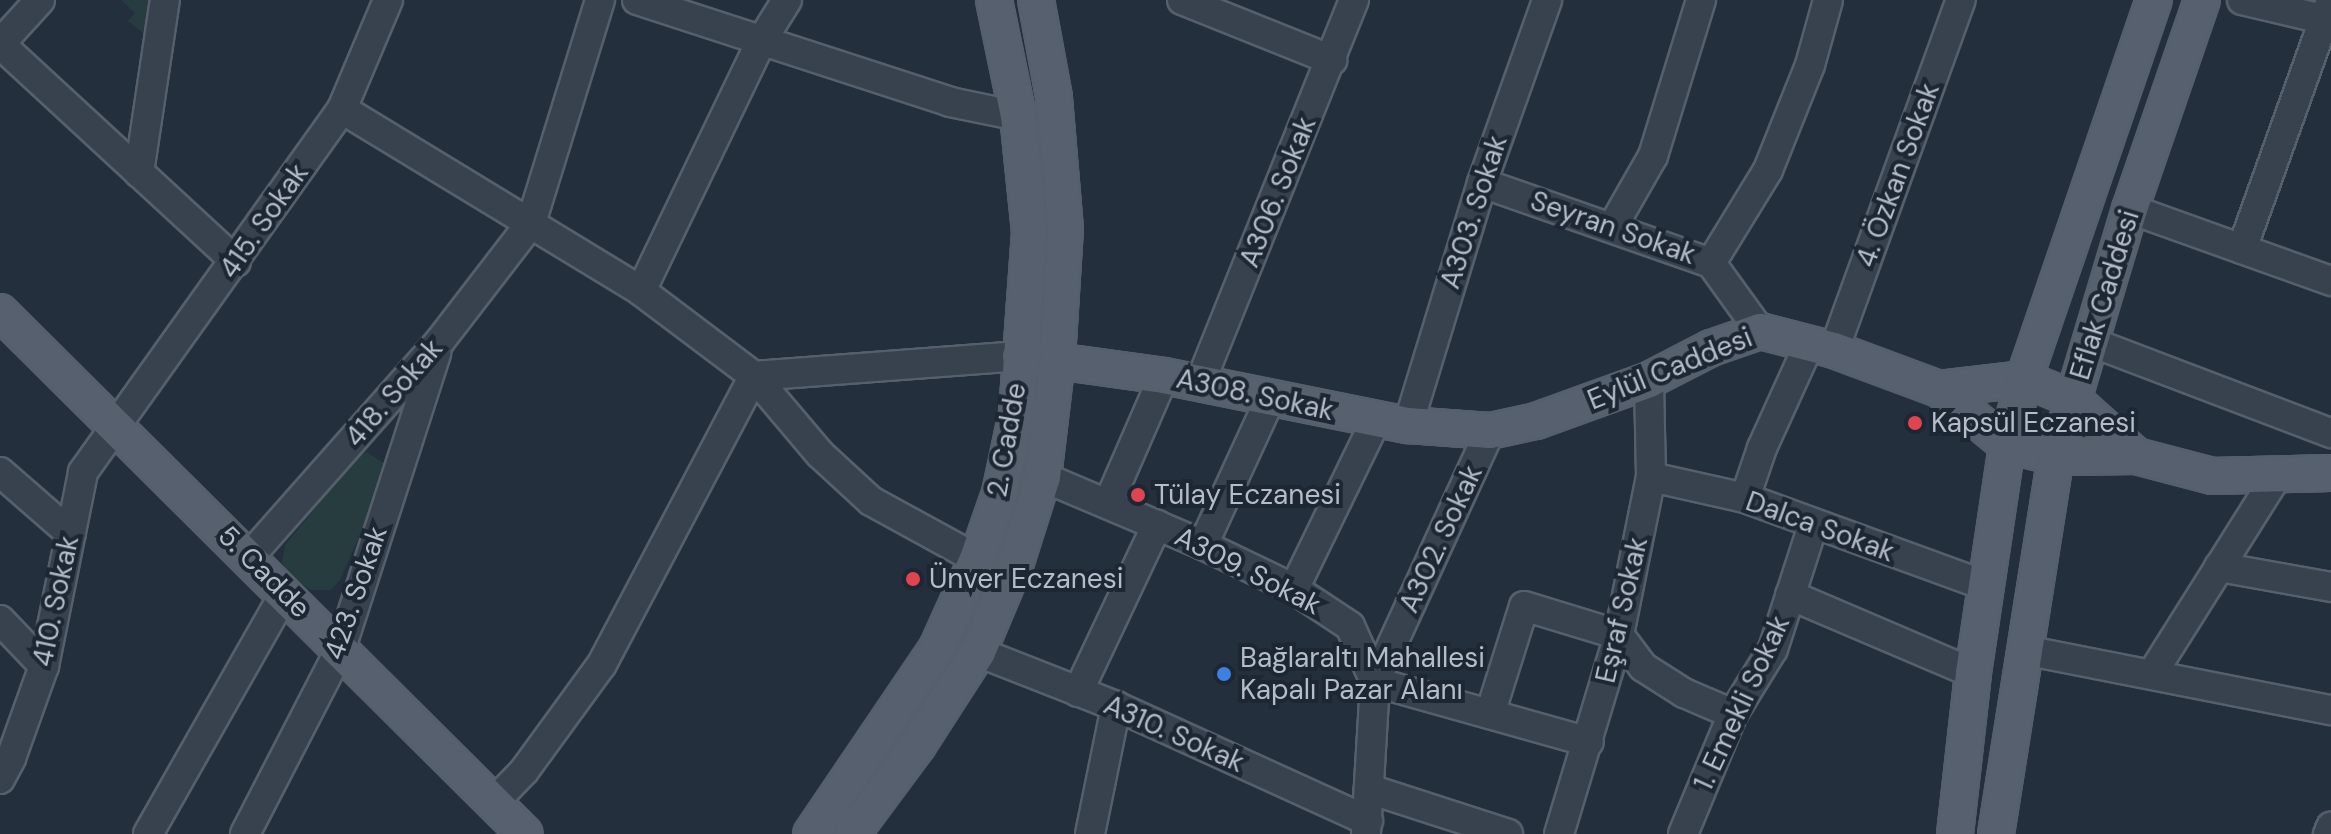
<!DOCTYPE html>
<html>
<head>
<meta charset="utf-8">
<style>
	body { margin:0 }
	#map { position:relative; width:2331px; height:834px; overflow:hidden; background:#242f3e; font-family:"DM Sans",sans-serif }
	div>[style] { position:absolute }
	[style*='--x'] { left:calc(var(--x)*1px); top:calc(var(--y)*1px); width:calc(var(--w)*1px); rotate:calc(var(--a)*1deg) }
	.green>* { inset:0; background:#263c3f }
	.roads { filter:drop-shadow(2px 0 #565f6c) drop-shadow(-2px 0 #565f6c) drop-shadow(0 2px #565f6c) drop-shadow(0 -2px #565f6c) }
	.minor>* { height:28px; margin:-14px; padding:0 14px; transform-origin:14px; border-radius:14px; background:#38414e }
	.major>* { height:34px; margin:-17px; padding:0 17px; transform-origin:17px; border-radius:17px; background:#56606e }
	.dots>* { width:22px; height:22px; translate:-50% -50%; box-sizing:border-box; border:4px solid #1d2633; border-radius:50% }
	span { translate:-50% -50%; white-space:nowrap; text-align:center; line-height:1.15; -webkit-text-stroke:8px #1d2633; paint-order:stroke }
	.street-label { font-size:28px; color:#b4bcc9 }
	.poi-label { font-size:28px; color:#b4bcc9 }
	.left { translate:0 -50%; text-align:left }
</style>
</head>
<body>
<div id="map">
	<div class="green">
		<i style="clip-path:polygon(121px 0,158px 0,146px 35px,128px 21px,135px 13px)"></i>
		<i style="clip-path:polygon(367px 452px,385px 464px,387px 473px,340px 580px,331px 590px,311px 590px,290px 576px,282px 562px,285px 545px,358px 456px)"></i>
	</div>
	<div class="roads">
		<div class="minor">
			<i style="--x:40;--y:0;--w:59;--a:132.3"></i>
			<i style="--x:0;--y:44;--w:321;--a:42.7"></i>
			<i style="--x:637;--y:0;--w:329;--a:18"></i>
			<i style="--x:950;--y:102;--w:69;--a:11.6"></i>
			<i style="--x:1182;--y:0;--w:162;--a:21.8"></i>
			<i style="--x:2242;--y:0;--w:91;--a:13.3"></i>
			<i style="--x:342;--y:109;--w:350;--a:31.3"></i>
			<i style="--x:641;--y:291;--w:141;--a:37"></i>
			<i style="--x:754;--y:376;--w:102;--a:49.8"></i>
			<i style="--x:820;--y:454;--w:69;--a:42.7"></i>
			<i style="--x:871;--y:501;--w:121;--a:28.7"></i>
			<i style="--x:139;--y:173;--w:175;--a:-81.5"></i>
			<i style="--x:1482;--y:183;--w:243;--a:19.3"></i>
			<i style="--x:1711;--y:263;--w:84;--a:54.2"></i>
			<i style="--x:2130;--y:209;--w:214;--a:19.7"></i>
			<i style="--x:1613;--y:226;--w:81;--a:-60.3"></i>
			<i style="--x:1653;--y:156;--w:163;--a:-72.9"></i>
			<i style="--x:2242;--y:249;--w:264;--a:-70.3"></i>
			<i style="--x:1711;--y:263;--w:109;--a:-58.5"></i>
			<i style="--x:1768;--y:170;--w:113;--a:-68.2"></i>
			<i style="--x:1810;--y:65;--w:67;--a:-74.5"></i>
			<i style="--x:641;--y:291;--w:279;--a:-64.3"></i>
			<i style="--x:762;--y:40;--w:47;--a:-58"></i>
			<i style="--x:2091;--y:342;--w:257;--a:20.8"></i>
			<i style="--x:1834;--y:350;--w:372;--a:-70.1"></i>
			<i style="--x:1200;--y:383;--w:413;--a:-68.1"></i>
			<i style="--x:1408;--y:425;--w:253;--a:-73"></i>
			<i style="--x:1482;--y:183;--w:194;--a:-70.4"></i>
			<i style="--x:0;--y:472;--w:94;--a:41.1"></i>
			<i style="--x:1043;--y:477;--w:174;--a:23"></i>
			<i style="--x:1203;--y:545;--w:101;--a:25.8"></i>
			<i style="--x:1294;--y:589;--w:67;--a:33.5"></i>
			<i style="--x:1350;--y:626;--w:61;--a:65.9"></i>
			<i style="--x:1375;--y:682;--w:222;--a:15.7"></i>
			<i style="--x:1651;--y:477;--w:96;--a:12.6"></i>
			<i style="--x:1745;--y:498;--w:258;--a:20"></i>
			<i style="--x:1745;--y:498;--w:53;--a:-71.2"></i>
			<i style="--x:1762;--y:448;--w:116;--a:-65.6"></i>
			<i style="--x:1108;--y:504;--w:140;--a:-66.4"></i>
			<i style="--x:1203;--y:545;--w:161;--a:-65.3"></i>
			<i style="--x:249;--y:557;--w:288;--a:-48.5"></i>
			<i style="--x:440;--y:341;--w:149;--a:-52.4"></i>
			<i style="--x:531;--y:223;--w:233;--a:-72.8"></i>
			<i style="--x:2219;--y:567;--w:114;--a:10.1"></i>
			<i style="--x:1294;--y:589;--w:188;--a:-64.1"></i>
			<i style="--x:1790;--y:595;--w:199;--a:23.1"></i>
			<i style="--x:0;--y:620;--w:64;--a:46.3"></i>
			<i style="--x:2024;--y:650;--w:313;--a:11.1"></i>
			<i style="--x:978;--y:652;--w:148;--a:21.4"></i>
			<i style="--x:1116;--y:706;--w:277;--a:24.5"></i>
			<i style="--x:2152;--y:674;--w:233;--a:-57.8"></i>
			<i style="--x:1078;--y:692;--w:185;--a:-64.7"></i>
			<i style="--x:1490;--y:714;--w:113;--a:-72.5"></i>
			<i style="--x:1524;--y:606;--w:99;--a:17"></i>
			<i style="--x:1619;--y:635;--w:40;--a:53"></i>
			<i style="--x:1643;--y:667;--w:49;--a:32.4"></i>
			<i style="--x:1684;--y:693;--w:53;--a:23.2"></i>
			<i style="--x:0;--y:779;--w:24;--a:-62"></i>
			<i style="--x:11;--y:758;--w:98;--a:-70.3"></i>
			<i style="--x:44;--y:666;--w:198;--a:-78.6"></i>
			<i style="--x:83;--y:472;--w:446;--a:-54.5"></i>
			<i style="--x:342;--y:109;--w:118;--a:-67.1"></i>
			<i style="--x:1369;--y:789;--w:146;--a:17.9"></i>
			<i style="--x:494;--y:802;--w:43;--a:-45.9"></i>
			<i style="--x:524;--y:771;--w:132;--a:-53.9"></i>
			<i style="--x:602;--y:664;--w:326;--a:-62.2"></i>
			<i style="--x:754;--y:376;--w:267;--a:-4.3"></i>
			<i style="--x:148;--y:834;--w:277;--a:-60.4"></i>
			<i style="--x:245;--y:834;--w:209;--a:-62.7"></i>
			<i style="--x:341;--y:648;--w:310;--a:-72.1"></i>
			<i style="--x:1090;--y:834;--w:131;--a:-78.5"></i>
			<i style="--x:1366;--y:834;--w:152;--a:-86.6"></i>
			<i style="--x:1375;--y:682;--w:276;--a:-65.4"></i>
			<i style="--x:1559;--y:834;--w:208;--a:-73.2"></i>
			<i style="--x:1619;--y:635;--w:161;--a:-78.6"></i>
			<i style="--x:1651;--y:477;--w:97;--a:-91.2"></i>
			<i style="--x:1683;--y:834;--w:130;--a:-67.4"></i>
			<i style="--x:1733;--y:714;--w:76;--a:-58.4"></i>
			<i style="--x:1773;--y:649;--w:130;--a:-72.1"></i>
			<i style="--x:2328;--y:834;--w:8;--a:-67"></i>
		</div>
		<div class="major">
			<i style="--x:0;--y:312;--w:740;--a:44.84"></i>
			<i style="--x:1020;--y:356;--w:145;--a:7.9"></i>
			<i style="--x:1164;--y:376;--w:249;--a:11.4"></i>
			<i style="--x:1408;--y:425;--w:82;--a:4.2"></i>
			<i style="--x:1490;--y:431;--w:47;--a:-12.3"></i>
			<i style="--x:1536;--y:421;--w:120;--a:-19.9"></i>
			<i style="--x:1649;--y:380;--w:70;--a:-27.3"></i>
			<i style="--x:1711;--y:348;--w:52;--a:-19.1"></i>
			<i style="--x:1760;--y:331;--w:76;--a:14.4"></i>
			<i style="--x:1834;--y:350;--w:112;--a:20.4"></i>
			<i style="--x:1939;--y:389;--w:88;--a:39.5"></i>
			<i style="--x:2007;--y:445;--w:50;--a:13.8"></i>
			<i style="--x:2056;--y:457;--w:80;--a:-0.7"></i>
			<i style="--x:2136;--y:456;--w:79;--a:14.7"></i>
			<i style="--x:2212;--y:476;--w:119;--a:-1.4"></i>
			<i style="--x:1939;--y:389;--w:86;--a:-6.7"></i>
			<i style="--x:2024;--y:379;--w:53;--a:22.2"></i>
			<i style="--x:2073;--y:399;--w:85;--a:42.1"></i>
			<i style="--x:811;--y:834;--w:225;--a:-55.9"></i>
			<i style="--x:937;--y:648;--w:98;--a:-65.8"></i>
			<i style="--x:977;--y:559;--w:70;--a:-70.8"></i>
			<i style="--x:1000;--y:493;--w:82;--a:-78"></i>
			<i style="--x:1017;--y:413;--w:181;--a:-85.9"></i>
			<i style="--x:1030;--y:232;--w:117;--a:-95.9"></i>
			<i style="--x:1018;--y:116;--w:118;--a:-101.7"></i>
			<i style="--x:852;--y:834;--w:111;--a:-53.4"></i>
			<i style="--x:918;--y:745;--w:111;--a:-57.2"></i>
			<i style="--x:978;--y:652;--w:98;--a:-67.1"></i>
			<i style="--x:1016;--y:562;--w:89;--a:-72.4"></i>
			<i style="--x:1043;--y:477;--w:119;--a:-83.2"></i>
			<i style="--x:1057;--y:359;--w:130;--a:-86.5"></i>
			<i style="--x:1065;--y:229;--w:132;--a:-94.8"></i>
			<i style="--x:1054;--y:97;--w:99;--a:-100.5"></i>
			<i style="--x:1955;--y:834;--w:162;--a:-83.6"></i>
			<i style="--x:1973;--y:673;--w:231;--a:-81.5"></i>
			<i style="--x:2007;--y:445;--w:68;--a:-75.6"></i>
			<i style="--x:2024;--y:379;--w:401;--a:-71.1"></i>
			<i style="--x:1996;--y:834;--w:382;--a:-81"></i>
			<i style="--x:2056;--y:457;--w:259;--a:-73.4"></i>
			<i style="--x:2130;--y:209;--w:221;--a:-71"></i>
		</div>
	</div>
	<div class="dots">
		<i style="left:1915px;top:423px;background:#e0444e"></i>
		<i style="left:1138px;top:495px;background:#e0444e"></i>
		<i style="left:913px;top:579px;background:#e0444e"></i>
		<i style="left:1224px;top:674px;background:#3f7fe0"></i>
	</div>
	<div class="street-label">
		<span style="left:1898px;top:175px;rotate:-70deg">4. Özkan Sokak</span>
		<span style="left:1278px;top:192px;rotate:-68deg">A306. Sokak</span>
		<span style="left:1474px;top:212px;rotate:-72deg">A303. Sokak</span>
		<span style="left:264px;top:221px;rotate:-55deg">415. Sokak</span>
		<span style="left:1613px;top:228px;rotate:19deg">Seyran Sokak</span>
		<span style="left:2105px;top:295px;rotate:-73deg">Eflak Caddesi</span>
		<span style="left:1670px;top:369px;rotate:-22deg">Eylül Caddesi</span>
		<span style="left:394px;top:393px;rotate:-49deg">418. Sokak</span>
		<span style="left:1255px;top:395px;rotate:12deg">A308. Sokak</span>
		<span style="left:1007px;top:440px;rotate:-80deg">2. Cadde</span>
		<span style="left:1820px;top:527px;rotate:20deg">Dalca Sokak</span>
		<span style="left:1441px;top:539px;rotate:-65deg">A302. Sokak</span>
		<span style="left:1248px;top:571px;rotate:27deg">A309. Sokak</span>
		<span style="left:264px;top:572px;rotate:45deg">5. Cadde</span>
		<span style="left:356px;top:593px;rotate:-71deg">423. Sokak</span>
		<span style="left:56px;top:601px;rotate:-78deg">410. Sokak</span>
		<span style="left:1622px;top:610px;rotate:-77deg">Eşraf Sokak</span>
		<span style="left:1742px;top:703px;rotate:-65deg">1. Emekli Sokak</span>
		<span style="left:1174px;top:734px;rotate:24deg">A310. Sokak</span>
	</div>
	<div class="poi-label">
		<span class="left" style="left:1931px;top:423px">Kapsül Eczanesi</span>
		<span class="left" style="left:1154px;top:495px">Tülay Eczanesi</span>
		<span class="left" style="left:929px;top:579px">Ünver Eczanesi</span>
		<span class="left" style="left:1240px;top:674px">Bağlaraltı Mahallesi<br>Kapalı Pazar Alanı</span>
	</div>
</div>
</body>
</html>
